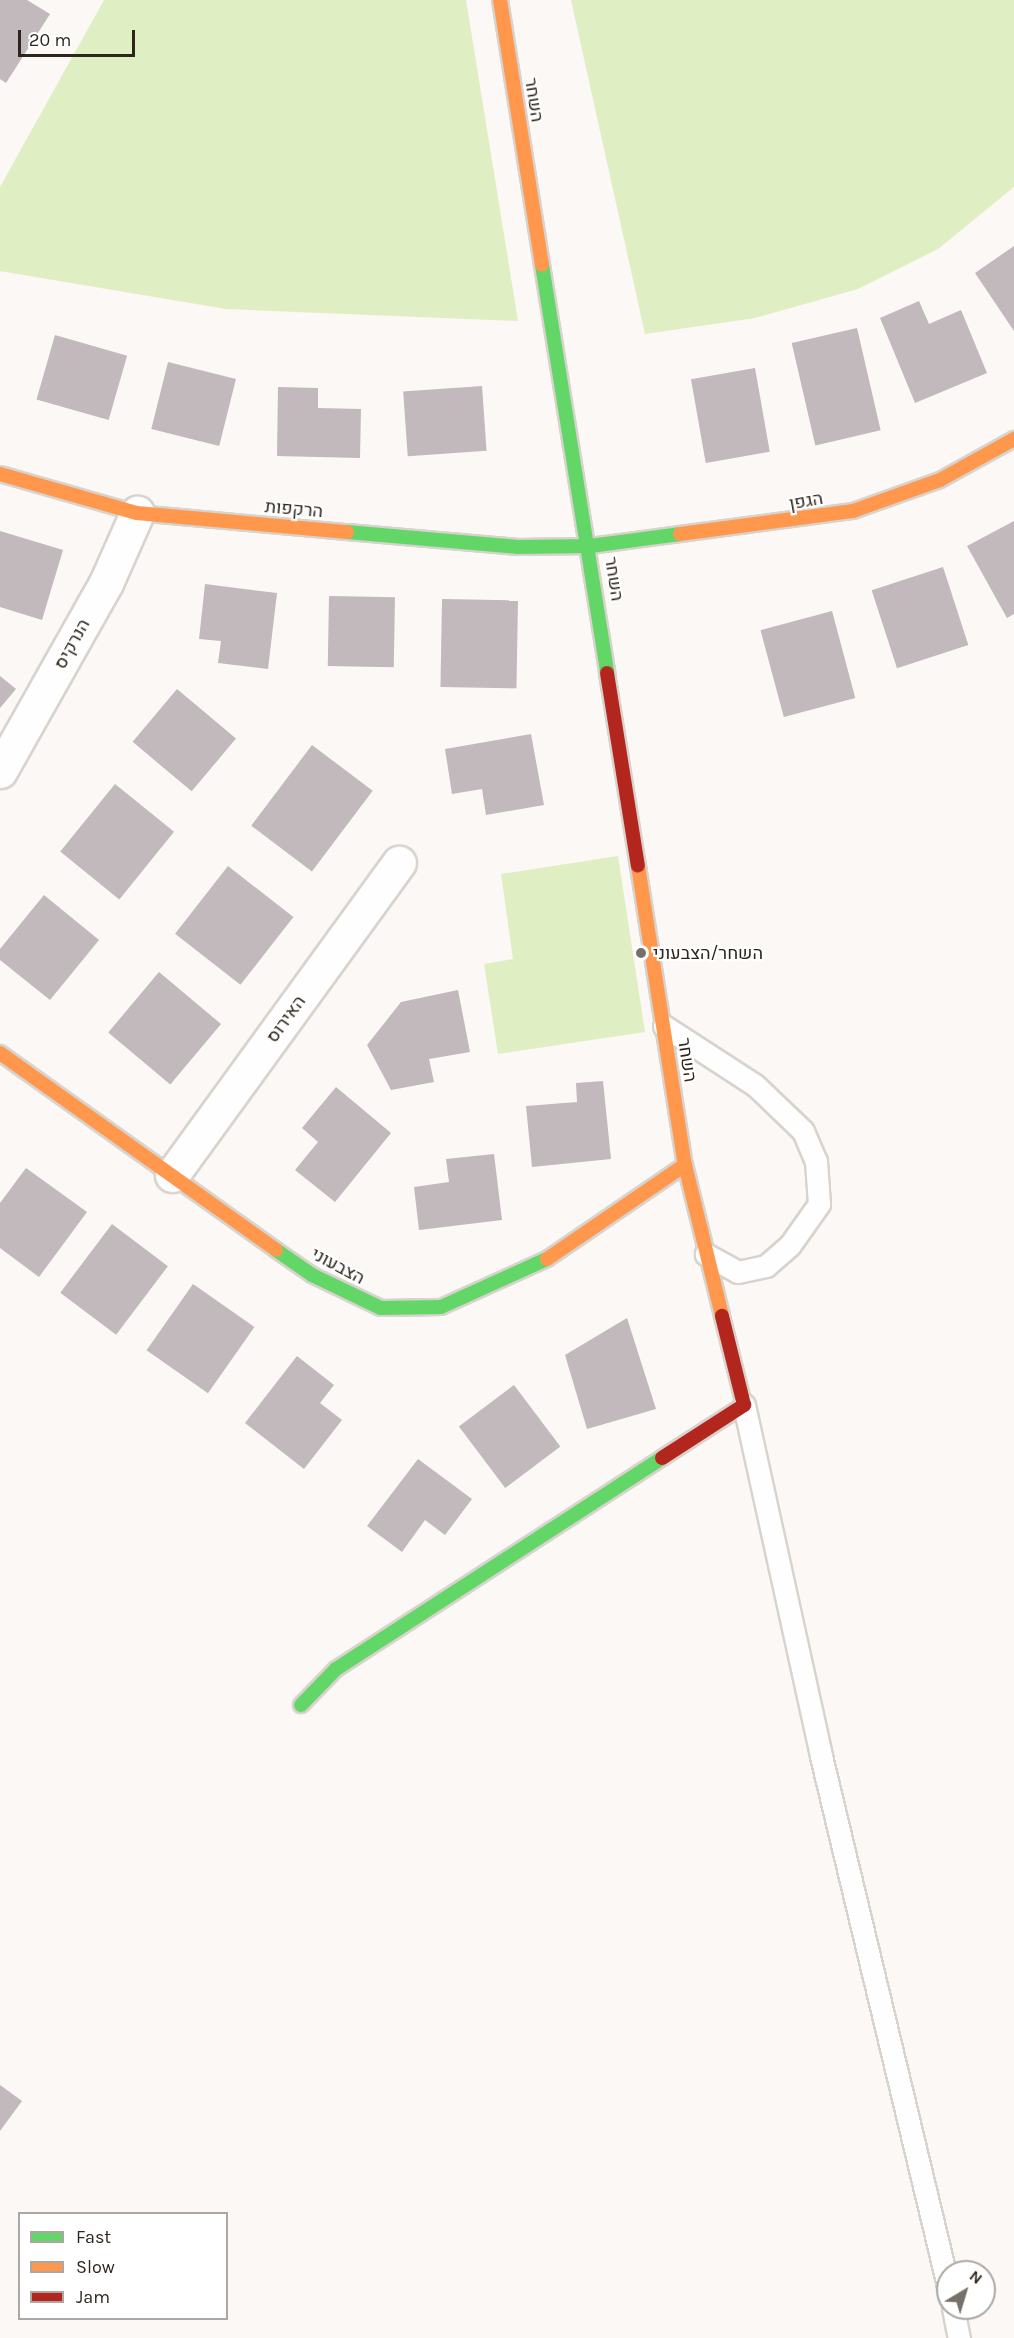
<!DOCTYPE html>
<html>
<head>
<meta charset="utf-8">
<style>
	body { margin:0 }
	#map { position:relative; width:1014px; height:2338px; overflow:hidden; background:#fbf8f5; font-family:Karla,Heebo,sans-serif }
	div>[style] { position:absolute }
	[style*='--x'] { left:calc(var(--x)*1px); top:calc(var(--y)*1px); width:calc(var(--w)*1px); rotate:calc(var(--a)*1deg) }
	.green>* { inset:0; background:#e0eec4 }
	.building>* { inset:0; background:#c1b9bb; transform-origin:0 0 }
	.roads { filter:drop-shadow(2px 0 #d8d3cc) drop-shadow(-2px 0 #d8d3cc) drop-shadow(0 2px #d8d3cc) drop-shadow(0 -2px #d8d3cc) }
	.lane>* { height:21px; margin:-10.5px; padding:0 10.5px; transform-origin:10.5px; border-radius:10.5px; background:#fefefe }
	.street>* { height:33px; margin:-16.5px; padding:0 16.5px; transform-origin:16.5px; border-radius:16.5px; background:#fefefe }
	.fast>* { height:14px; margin:-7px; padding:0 7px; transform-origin:7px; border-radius:7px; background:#63d668 }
	.slow>* { height:14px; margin:-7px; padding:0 7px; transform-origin:7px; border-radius:7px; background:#ff974d }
	.jam>* { height:14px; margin:-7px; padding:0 7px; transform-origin:7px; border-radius:7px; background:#b3261e }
	.dots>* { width:16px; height:16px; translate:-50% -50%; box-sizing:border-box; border:3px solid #fff; border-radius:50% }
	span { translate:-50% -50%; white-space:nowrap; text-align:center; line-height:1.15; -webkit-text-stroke:4.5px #fff; paint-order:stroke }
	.street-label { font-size:18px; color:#2e261c }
	.poi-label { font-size:18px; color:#2e261c }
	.left { translate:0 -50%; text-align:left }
	.legend { position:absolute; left:18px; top:2212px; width:210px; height:108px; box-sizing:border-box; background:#fff; border:2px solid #aba8a4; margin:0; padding:8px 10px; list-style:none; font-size:18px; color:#2e261c }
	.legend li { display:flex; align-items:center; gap:12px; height:30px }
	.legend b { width:30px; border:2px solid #aba8a4 }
	.north { position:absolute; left:936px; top:2260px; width:60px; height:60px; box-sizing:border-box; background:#fff; border:2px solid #aba8a4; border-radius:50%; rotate:38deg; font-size:16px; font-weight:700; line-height:24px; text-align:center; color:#2e261c }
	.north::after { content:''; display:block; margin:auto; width:21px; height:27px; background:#767068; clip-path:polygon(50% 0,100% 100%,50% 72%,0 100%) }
	.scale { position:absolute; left:18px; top:30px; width:117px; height:27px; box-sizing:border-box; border:3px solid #2e261c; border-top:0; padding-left:8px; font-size:18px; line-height:21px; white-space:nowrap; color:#2e261c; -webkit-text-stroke:4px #fff; paint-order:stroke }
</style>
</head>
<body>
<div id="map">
	<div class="green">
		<i style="clip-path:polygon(104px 0,466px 0,518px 321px,226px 309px,0 271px,0 187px)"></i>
		<i style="clip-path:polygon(571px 0,1014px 0,1014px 187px,938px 249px,858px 289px,755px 318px,645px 334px)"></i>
		<i style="clip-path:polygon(618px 856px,645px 1032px,498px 1054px,484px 964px,513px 959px,501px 874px)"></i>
	</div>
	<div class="building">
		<i style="clip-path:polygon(0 0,27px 0,50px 14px,6px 83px,0 79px)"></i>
		<i style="clip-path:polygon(1014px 246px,1014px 331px,975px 273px)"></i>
		<i style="clip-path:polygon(919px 301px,929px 324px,961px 310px,987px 373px,915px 403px,880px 318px)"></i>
		<i style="left:857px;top:328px;width:105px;height:67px;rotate:77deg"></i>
		<i style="left:55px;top:335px;width:75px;height:67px;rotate:16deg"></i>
		<i style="left:168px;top:362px;width:70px;height:69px;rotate:14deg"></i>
		<i style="left:755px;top:368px;width:85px;height:65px;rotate:80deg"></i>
		<i style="left:482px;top:386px;width:65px;height:79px;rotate:86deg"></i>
		<i style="clip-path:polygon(278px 387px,318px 388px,318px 408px,361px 409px,360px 458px,277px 456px)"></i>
		<i style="clip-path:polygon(1014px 521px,1014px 614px,1007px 618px,967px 546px)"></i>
		<i style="clip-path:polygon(0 531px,63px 550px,42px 620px,0 607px)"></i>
		<i style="left:943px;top:567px;width:82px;height:75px;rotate:72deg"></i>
		<i style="clip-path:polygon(205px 584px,277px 593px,268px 669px,218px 663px,221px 641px,199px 639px)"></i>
		<i style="left:329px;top:596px;width:66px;height:70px;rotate:1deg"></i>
		<i style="left:442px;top:599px;width:76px;height:88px;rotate:1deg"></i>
		<i style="left:832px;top:611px;width:90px;height:74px;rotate:75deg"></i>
		<i style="clip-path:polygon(0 676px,16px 689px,0 708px)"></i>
		<i style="left:177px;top:689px;width:77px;height:69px;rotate:40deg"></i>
		<i style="clip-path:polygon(531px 734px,544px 805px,486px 815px,482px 789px,452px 794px,445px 749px)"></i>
		<i style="left:312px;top:745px;width:76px;height:101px;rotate:37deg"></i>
		<i style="left:115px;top:784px;width:76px;height:87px;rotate:39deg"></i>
		<i style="left:228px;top:866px;width:83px;height:86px;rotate:38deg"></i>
		<i style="clip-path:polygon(44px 895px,99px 940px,50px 1000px,0 960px,0 949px)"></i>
		<i style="left:159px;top:972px;width:81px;height:79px;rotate:40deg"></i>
		<i style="clip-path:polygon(458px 990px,470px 1052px,429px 1059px,434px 1082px,391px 1090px,367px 1045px,401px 1002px)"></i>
		<i style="clip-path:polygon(603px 1081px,611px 1159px,532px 1167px,526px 1106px,577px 1102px,576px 1083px)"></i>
		<i style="clip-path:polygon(336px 1087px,391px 1133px,335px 1202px,295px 1170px,318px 1142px,302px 1128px)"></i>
		<i style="clip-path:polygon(494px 1154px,502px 1220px,419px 1230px,414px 1187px,449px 1182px,446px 1159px)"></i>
		<i style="clip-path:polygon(26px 1168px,87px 1212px,39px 1277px,0 1248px,0 1203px)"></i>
		<i style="left:112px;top:1224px;width:70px;height:86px;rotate:37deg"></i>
		<i style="left:193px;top:1284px;width:75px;height:81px;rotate:35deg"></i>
		<i style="clip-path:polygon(627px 1318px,656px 1409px,587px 1429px,565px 1355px)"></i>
		<i style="clip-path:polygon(297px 1356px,334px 1385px,320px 1403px,342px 1420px,304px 1469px,245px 1423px)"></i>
		<i style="left:514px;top:1385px;width:77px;height:69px;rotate:53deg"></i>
		<i style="clip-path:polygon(418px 1459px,472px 1499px,445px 1535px,425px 1520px,402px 1552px,367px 1526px)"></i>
		<i style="clip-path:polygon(0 2085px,22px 2101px,0 2131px)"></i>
	</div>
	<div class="roads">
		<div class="lane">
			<i style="--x:664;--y:1026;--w:108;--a:33"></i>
			<i style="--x:755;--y:1085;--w:66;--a:43.8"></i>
			<i style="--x:803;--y:1131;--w:33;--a:67"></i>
			<i style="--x:816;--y:1161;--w:43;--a:86"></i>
			<i style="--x:819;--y:1204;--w:50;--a:125.3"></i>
			<i style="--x:790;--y:1245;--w:32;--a:139"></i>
			<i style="--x:766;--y:1266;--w:29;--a:168"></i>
			<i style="--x:738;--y:1272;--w:37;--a:-151"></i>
			<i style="--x:744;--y:1405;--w:359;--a:77.6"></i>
			<i style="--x:821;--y:1756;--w:545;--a:76.52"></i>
			<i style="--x:953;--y:2308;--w:31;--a:79"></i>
		</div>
		<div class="street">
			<i style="--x:0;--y:771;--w:216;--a:-60.6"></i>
			<i style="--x:106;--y:583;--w:77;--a:-66.1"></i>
			<i style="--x:172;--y:1175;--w:386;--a:-54"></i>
		</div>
		<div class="fast">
			<i style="--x:542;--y:265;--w:413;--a:80.9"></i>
			<i style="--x:347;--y:532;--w:172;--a:5"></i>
			<i style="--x:518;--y:547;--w:72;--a:-0.8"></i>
			<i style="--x:590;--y:546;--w:91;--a:-7.6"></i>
			<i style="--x:276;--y:1250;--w:44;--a:34.8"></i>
			<i style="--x:312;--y:1275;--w:76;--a:25.6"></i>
			<i style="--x:381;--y:1308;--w:60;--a:-1"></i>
			<i style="--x:441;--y:1307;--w:116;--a:-24.4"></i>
			<i style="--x:301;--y:1705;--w:50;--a:-45.8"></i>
			<i style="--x:336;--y:1669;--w:388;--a:-32.9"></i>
		</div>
		<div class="slow">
			<i style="--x:500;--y:0;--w:268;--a:81"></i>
			<i style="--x:0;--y:474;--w:142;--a:15.9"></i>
			<i style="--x:137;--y:513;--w:211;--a:5.2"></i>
			<i style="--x:680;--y:534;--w:175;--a:-7.6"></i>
			<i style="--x:853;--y:511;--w:92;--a:-19.6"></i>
			<i style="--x:940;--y:480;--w:85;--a:-29"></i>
			<i style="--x:638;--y:866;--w:303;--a:81.1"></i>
			<i style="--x:685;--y:1165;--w:155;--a:76.2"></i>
			<i style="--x:0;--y:1053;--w:339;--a:35.5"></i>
			<i style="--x:547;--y:1259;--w:167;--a:-34.3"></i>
		</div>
		<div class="jam">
			<i style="--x:607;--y:673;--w:195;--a:80.9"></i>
			<i style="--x:662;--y:1458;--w:98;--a:-32.9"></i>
			<i style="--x:744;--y:1405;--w:92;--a:-103.9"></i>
		</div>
	</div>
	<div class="dots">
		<i style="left:641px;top:953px;background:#767068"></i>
	</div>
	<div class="street-label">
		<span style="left:534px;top:100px;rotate:81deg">השחר</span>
		<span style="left:806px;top:501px;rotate:-10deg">הגפן</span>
		<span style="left:294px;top:509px;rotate:5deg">הרקפות</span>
		<span style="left:614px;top:579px;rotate:81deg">השחר</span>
		<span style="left:72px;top:644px;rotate:-61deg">הנרקיס</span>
		<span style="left:286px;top:1019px;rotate:-54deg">האירוס</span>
		<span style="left:687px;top:1060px;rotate:81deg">השחר</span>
		<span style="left:338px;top:1266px;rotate:28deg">הצבעוני</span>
	</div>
	<div class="poi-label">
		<span class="left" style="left:653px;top:953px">השחר/הצבעוני</span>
	</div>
	<ul class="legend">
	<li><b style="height:8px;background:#63d668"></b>Fast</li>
	<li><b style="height:8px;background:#ff974d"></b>Slow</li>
	<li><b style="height:8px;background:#b3261e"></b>Jam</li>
	</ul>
	<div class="north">N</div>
	<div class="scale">20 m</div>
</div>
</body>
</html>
